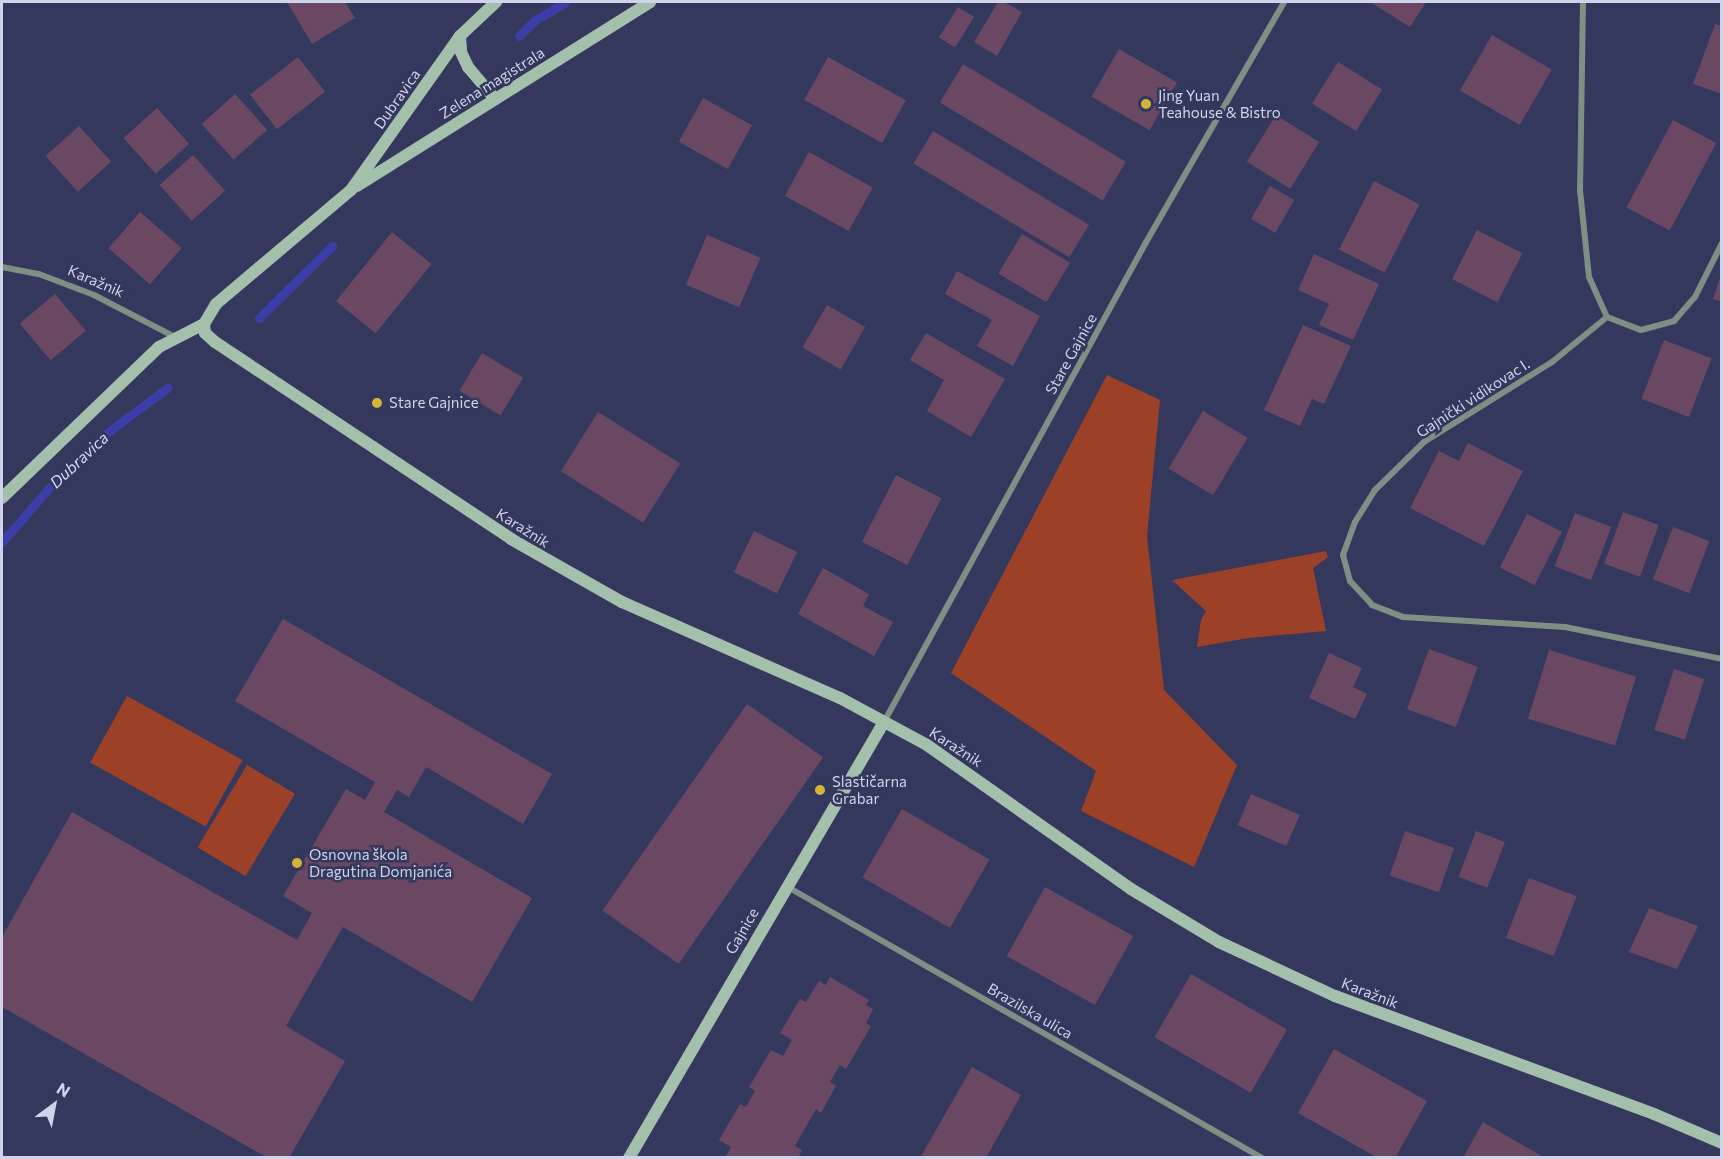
<!DOCTYPE html>
<html>
<head>
<meta charset="utf-8">
<style>
	body { margin:0 }
	#map { position:relative; width:1723px; height:1159px; overflow:hidden; background:#33385c; font-family:Commissioner,sans-serif }
	div>[style] { position:absolute }
	[style*='--x'] { left:calc(var(--x)*1px); top:calc(var(--y)*1px); width:calc(var(--w)*1px); rotate:calc(var(--a)*1deg) }
	.green>* { inset:0; background:#9c4128; transform-origin:0 0 }
	.stream>* { height:9px; margin:-4.5px; padding:0 4.5px; transform-origin:4.5px; border-radius:4.5px; background:#3b3ea5 }
	.building>* { inset:0; background:#6b4862; transform-origin:0 0 }
	.street>* { height:6px; margin:-3px; padding:0 3px; transform-origin:3px; border-radius:3px; background:#7e9084 }
	.secondary>* { height:12px; margin:-6px; padding:0 6px; transform-origin:6px; border-radius:6px; background:#a2c0ac }
	.dots>* { width:16px; height:16px; translate:-50% -50%; box-sizing:border-box; border:3px solid #33385c; border-radius:50% }
	span { translate:-50% -50%; white-space:nowrap; text-align:center; line-height:1.15; -webkit-text-stroke:5px #33385c; paint-order:stroke }
	.street-label { font-size:15px; color:#cfd4ea }
	.poi-label { font-size:15px; color:#cfd4ea }
	.left { translate:0 -50%; text-align:left }
	.water-label { font-size:16px; color:#d2d8f3; font-style:italic }
	.frame { position:absolute; inset:0; border:3px solid #cfd4ea; pointer-events:none }
	.north { position:absolute; left:24px; top:1075px; width:60px; height:60px; -webkit-text-stroke:4px #33385c; paint-order:stroke; rotate:32deg; font-size:16px; font-weight:700; line-height:24px; text-align:center; color:#cfd4ea }
	.north::after { content:''; display:block; margin:auto; width:21px; height:27px; background:#cfd4ea; clip-path:polygon(50% 0,100% 100%,50% 72%,0 100%) }
</style>
</head>
<body>
<div id="map">
	<div class="green">
		<i style="clip-path:polygon(1107px 375px,1160px 400px,1147px 536px,1164px 690px,1237px 765px,1194px 867px,1081px 811px,1096px 771px,951px 673px)"></i>
		<i style="clip-path:polygon(1326px 551px,1328px 557px,1313px 568px,1326px 631px,1249px 638px,1197px 647px,1201px 620px,1206px 611px,1172px 580px)"></i>
		<i style="left:127px;top:696px;width:132px;height:76px;rotate:29deg"></i>
		<i style="left:247px;top:765px;width:56px;height:96px;rotate:31deg"></i>
	</div>
	<div class="stream">
		<i style="--x:519;--y:36;--w:21;--a:-45"></i>
		<i style="--x:534;--y:21;--w:37;--a:-31"></i>
		<i style="--x:259;--y:318;--w:103;--a:-44.6"></i>
		<i style="--x:2;--y:542;--w:70;--a:-49"></i>
		<i style="--x:48;--y:489;--w:83;--a:-43.5"></i>
		<i style="--x:108;--y:432;--w:74;--a:-36.7"></i>
	</div>
	<div class="building">
		<i style="clip-path:polygon(287px 2px,345px 2px,355px 18px,312px 44px)"></i>
		<i style="clip-path:polygon(998px 2px,1004px 2px,1022px 12px,997px 56px,974px 42px)"></i>
		<i style="clip-path:polygon(1370px 2px,1426px 2px,1410px 27px)"></i>
		<i style="left:958px;top:7px;width:19px;height:36px;rotate:32deg"></i>
		<i style="clip-path:polygon(1715px 24px,1722px 26px,1722px 94px,1693px 84px)"></i>
		<i style="left:1492px;top:35px;width:69px;height:64px;rotate:30deg"></i>
		<i style="left:1119px;top:49px;width:67px;height:55px;rotate:30deg"></i>
		<i style="left:298px;top:57px;width:44px;height:61px;rotate:52deg"></i>
		<i style="left:828px;top:57px;width:89px;height:49px;rotate:29deg"></i>
		<i style="left:1338px;top:62px;width:52px;height:49px;rotate:32deg"></i>
		<i style="left:963px;top:64px;width:190px;height:45px;rotate:31deg"></i>
		<i style="left:235px;top:94px;width:48px;height:45px;rotate:48deg"></i>
		<i style="left:703px;top:98px;width:56px;height:50px;rotate:29deg"></i>
		<i style="left:157px;top:108px;width:48px;height:45px;rotate:48deg"></i>
		<i style="left:1276px;top:115px;width:51px;height:55px;rotate:32deg"></i>
		<i style="left:1673px;top:120px;width:49px;height:99px;rotate:28deg"></i>
		<i style="left:79px;top:126px;width:48px;height:45px;rotate:48deg"></i>
		<i style="left:933px;top:131px;width:182px;height:38px;rotate:31deg"></i>
		<i style="left:809px;top:152px;width:73px;height:50px;rotate:29deg"></i>
		<i style="left:193px;top:155px;width:48px;height:45px;rotate:48deg"></i>
		<i style="left:1374px;top:181px;width:51px;height:77px;rotate:27deg"></i>
		<i style="left:1270px;top:186px;width:28px;height:38px;rotate:30deg"></i>
		<i style="left:140px;top:212px;width:55px;height:48px;rotate:41deg"></i>
		<i style="left:1477px;top:230px;width:51px;height:55px;rotate:27deg"></i>
		<i style="left:392px;top:232px;width:51px;height:89px;rotate:39deg"></i>
		<i style="left:1022px;top:234px;width:56px;height:46px;rotate:31deg"></i>
		<i style="left:707px;top:235px;width:58px;height:54px;rotate:23deg"></i>
		<i style="clip-path:polygon(1314px 254px,1379px 284px,1353px 340px,1319px 325px,1329px 304px,1298px 290px)"></i>
		<i style="clip-path:polygon(957px 271px,1040px 316px,1013px 366px,977px 346px,992px 320px,945px 294px)"></i>
		<i style="clip-path:polygon(1721px 275px,1722px 275px,1722px 302px,1713px 299px)"></i>
		<i style="left:55px;top:294px;width:48px;height:46px;rotate:50deg"></i>
		<i style="left:827px;top:305px;width:44px;height:49px;rotate:30deg"></i>
		<i style="clip-path:polygon(1303px 325px,1351px 346px,1324px 404px,1312px 399px,1300px 426px,1264px 410px)"></i>
		<i style="clip-path:polygon(926px 333px,1005px 379px,971px 437px,927px 411px,944px 380px,910px 360px)"></i>
		<i style="left:1664px;top:340px;width:51px;height:63px;rotate:21deg"></i>
		<i style="left:482px;top:353px;width:48px;height:44px;rotate:31deg"></i>
		<i style="left:1203px;top:411px;width:52px;height:67px;rotate:31deg"></i>
		<i style="left:598px;top:412px;width:97px;height:70px;rotate:32deg"></i>
		<i style="clip-path:polygon(1468px 443px,1523px 471px,1484px 546px,1410px 508px,1439px 451px,1459px 461px)"></i>
		<i style="left:896px;top:475px;width:51px;height:75px;rotate:27deg"></i>
		<i style="left:1623px;top:512px;width:38px;height:55px;rotate:20deg"></i>
		<i style="left:1575px;top:513px;width:39px;height:57px;rotate:21deg"></i>
		<i style="left:1527px;top:514px;width:39px;height:60px;rotate:27deg"></i>
		<i style="left:1673px;top:527px;width:39px;height:56px;rotate:21deg"></i>
		<i style="left:754px;top:531px;width:48px;height:46px;rotate:26deg"></i>
		<i style="clip-path:polygon(823px 568px,869px 594px,863px 606px,893px 622px,874px 656px,798px 614px)"></i>
		<i style="clip-path:polygon(283px 619px,552px 774px,523px 824px,426px 767px,409px 797px,397px 790px,384px 812px,532px 898px,472px 1002px,343px 927px,286px 1026px,345px 1061px,289px 1158px,268px 1158px,2px 1007px,2px 937px,72px 812px,297px 940px,312px 913px,283px 896px,346px 789px,365px 800px,375px 782px,235px 701px)"></i>
		<i style="left:1429px;top:649px;width:52px;height:64px;rotate:20deg"></i>
		<i style="left:1549px;top:650px;width:91px;height:72px;rotate:17deg"></i>
		<i style="clip-path:polygon(1329px 653px,1362px 668px,1353px 687px,1367px 694px,1355px 719px,1309px 698px)"></i>
		<i style="left:1674px;top:669px;width:32px;height:64px;rotate:18deg"></i>
		<i style="left:747px;top:704px;width:93px;height:252px;rotate:35deg"></i>
		<i style="left:1251px;top:794px;width:53px;height:34px;rotate:23deg"></i>
		<i style="left:902px;top:809px;width:101px;height:79px;rotate:30deg"></i>
		<i style="left:1405px;top:831px;width:52px;height:47px;rotate:19deg"></i>
		<i style="left:1476px;top:831px;width:31px;height:49px;rotate:21deg"></i>
		<i style="left:1529px;top:878px;width:51px;height:64px;rotate:21deg"></i>
		<i style="left:1045px;top:887px;width:101px;height:79px;rotate:29deg"></i>
		<i style="clip-path:polygon(1649px 908px,1698px 926px,1677px 969px,1629px 952px)"></i>
		<i style="left:1191px;top:974px;width:111px;height:73px;rotate:30deg"></i>
		<i style="clip-path:polygon(830px 977px,869px 1000px,866px 1005px,873px 1009px,866px 1023px,871px 1026px,846px 1069px,840px 1065px,830px 1082px,836px 1086px,821px 1113px,816px 1109px,795px 1146px,802px 1150px,798px 1158px,725px 1158px,731px 1147px,719px 1140px,740px 1104px,746px 1107px,755px 1091px,749px 1087px,771px 1050px,783px 1056px,792px 1040px,780px 1033px,800px 999px,806px 1002px,819px 981px,826px 985px)"></i>
		<i style="clip-path:polygon(1334px 1049px,1427px 1101px,1395px 1158px,1378px 1158px,1298px 1113px)"></i>
		<i style="clip-path:polygon(972px 1067px,1021px 1095px,986px 1158px,920px 1158px)"></i>
		<i style="clip-path:polygon(1483px 1122px,1545px 1158px,1463px 1158px)"></i>
	</div>
	<div class="street">
		<i style="--x:1583;--y:2;--w:188;--a:90.9"></i>
		<i style="--x:1580;--y:190;--w:87;--a:84.1"></i>
		<i style="--x:1589;--y:277;--w:44;--a:65.8"></i>
		<i style="--x:2;--y:267;--w:38;--a:11"></i>
		<i style="--x:39;--y:274;--w:59;--a:20.9"></i>
		<i style="--x:94;--y:295;--w:91;--a:27.4"></i>
		<i style="--x:1607;--y:317;--w:71;--a:140.7"></i>
		<i style="--x:1552;--y:362;--w:151;--a:148"></i>
		<i style="--x:1424;--y:442;--w:69;--a:135.6"></i>
		<i style="--x:1375;--y:490;--w:38;--a:122"></i>
		<i style="--x:1355;--y:522;--w:35;--a:110"></i>
		<i style="--x:1343;--y:555;--w:27;--a:75"></i>
		<i style="--x:1350;--y:581;--w:33;--a:47"></i>
		<i style="--x:1372;--y:605;--w:33;--a:21"></i>
		<i style="--x:1403;--y:617;--w:162;--a:3.5"></i>
		<i style="--x:1565;--y:627;--w:160;--a:11.5"></i>
		<i style="--x:1607;--y:317;--w:36;--a:21"></i>
		<i style="--x:1641;--y:330;--w:34;--a:-15"></i>
		<i style="--x:1674;--y:321;--w:32;--a:-49"></i>
		<i style="--x:1695;--y:297;--w:60;--a:-63.4"></i>
		<i style="--x:884;--y:722;--w:545;--a:-61.36"></i>
		<i style="--x:1145;--y:244;--w:279;--a:-60.1"></i>
		<i style="--x:786;--y:886;--w:548;--a:29.74"></i>
	</div>
	<div class="secondary">
		<i style="--x:460;--y:36;--w:16;--a:86"></i>
		<i style="--x:461;--y:52;--w:17;--a:65"></i>
		<i style="--x:468;--y:67;--w:42;--a:49.8"></i>
		<i style="--x:357;--y:186;--w:346;--a:-32.1"></i>
		<i style="--x:204;--y:324;--w:9;--a:84"></i>
		<i style="--x:205;--y:333;--w:13;--a:42"></i>
		<i style="--x:215;--y:342;--w:356;--a:33.6"></i>
		<i style="--x:511;--y:539;--w:128;--a:29.6"></i>
		<i style="--x:622;--y:602;--w:238;--a:23.8"></i>
		<i style="--x:840;--y:698;--w:99;--a:28.4"></i>
		<i style="--x:927;--y:745;--w:250;--a:35.2"></i>
		<i style="--x:1131;--y:889;--w:103;--a:31.1"></i>
		<i style="--x:1219;--y:942;--w:128;--a:25"></i>
		<i style="--x:1335;--y:996;--w:340;--a:20.3"></i>
		<i style="--x:1654;--y:1114;--w:74;--a:23.1"></i>
		<i style="--x:2;--y:498;--w:218;--a:-43.9"></i>
		<i style="--x:159;--y:347;--w:51;--a:-27.1"></i>
		<i style="--x:204;--y:324;--w:23;--a:-59"></i>
		<i style="--x:216;--y:304;--w:177;--a:-40.2"></i>
		<i style="--x:351;--y:190;--w:189;--a:-54.7"></i>
		<i style="--x:460;--y:36;--w:50;--a:-43.4"></i>
		<i style="--x:629;--y:1158;--w:505;--a:-59.68"></i>
	</div>
	<div class="dots">
		<i style="left:1146px;top:104px;background:#d3b635"></i>
		<i style="left:377px;top:403px;background:#d3b635"></i>
		<i style="left:820px;top:790px;background:#d3b635"></i>
		<i style="left:297px;top:863px;background:#d3b635"></i>
	</div>
	<div class="street-label">
		<span style="left:492px;top:83px;rotate:-32deg">Zelena magistrala</span>
		<span style="left:397px;top:99px;rotate:-55deg">Dubravica</span>
		<span style="left:96px;top:281px;rotate:23deg">Karažnik</span>
		<span style="left:1071px;top:354px;rotate:-61deg">Stare Gajnice</span>
		<span style="left:1473px;top:398px;rotate:-33deg">Gajnički vidikovac I.</span>
		<span style="left:523px;top:528px;rotate:32deg">Karažnik</span>
		<span style="left:956px;top:747px;rotate:33deg">Karažnik</span>
		<span style="left:742px;top:931px;rotate:-60deg">Gajnice</span>
		<span style="left:1370px;top:993px;rotate:21deg">Karažnik</span>
		<span style="left:1030px;top:1011px;rotate:30deg">Brazilska ulica</span>
	</div>
	<div class="poi-label">
		<span class="left" style="left:1158px;top:104px">Jing Yuan<br>Teahouse &amp; Bistro</span>
		<span class="left" style="left:389px;top:403px">Stare Gajnice</span>
		<span class="left" style="left:832px;top:790px">Slastičarna<br>Grabar</span>
		<span class="left" style="left:309px;top:863px">Osnovna škola<br>Dragutina Domjanića</span>
	</div>
	<div class="water-label">
		<span style="left:79px;top:460px;rotate:-43deg">Dubravica</span>
	</div>
	<div class="frame"></div>
	<div class="north">N</div>
</div>
</body>
</html>
